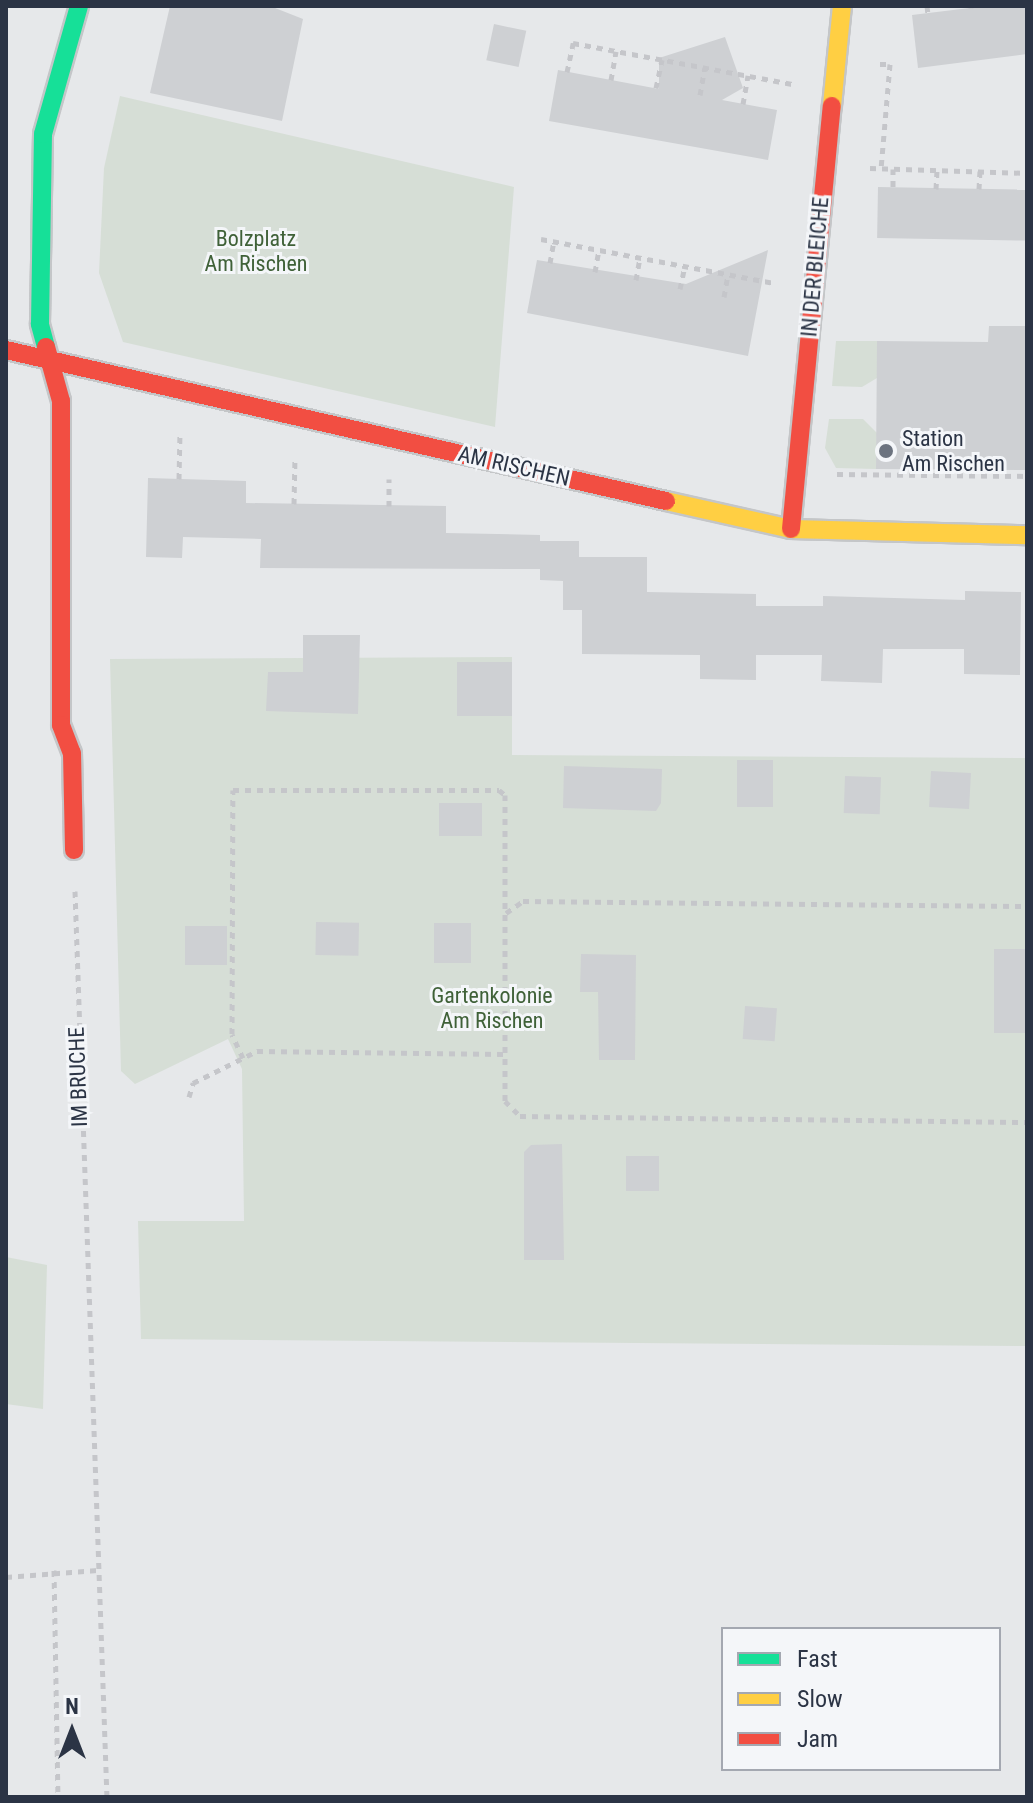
<!DOCTYPE html>
<html>
<head>
<meta charset="utf-8">
<style>
	body { margin:0 }
	#map { position:relative; width:1033px; height:1803px; overflow:hidden; background:#e6e8ea; font-family:"Roboto Condensed",sans-serif }
	div>[style] { position:absolute }
	[style*='--x'] { left:calc(var(--x)*1px); top:calc(var(--y)*1px); width:calc(var(--w)*1px); rotate:calc(var(--a)*1deg) }
	.green>* { inset:0; background:#d6ded6 }
	.building>* { inset:0; background:#ced0d3; transform-origin:0 0 }
	.path>* { height:5px; margin-top:-2.5px; transform-origin:0; background:repeating-linear-gradient(90deg,#c5c6ca 0 6px,transparent 0 12px) }
	.roads { filter:drop-shadow(2px 0 #c4c6c8) drop-shadow(-2px 0 #c4c6c8) drop-shadow(0 2px #c4c6c8) drop-shadow(0 -2px #c4c6c8) }
	.fast>* { height:18px; margin:-9px; padding:0 9px; transform-origin:9px; border-radius:9px; background:#16e098 }
	.slow>* { height:18px; margin:-9px; padding:0 9px; transform-origin:9px; border-radius:9px; background:#ffcf43 }
	.jam>* { height:18px; margin:-9px; padding:0 9px; transform-origin:9px; border-radius:9px; background:#f24e42 }
	.dots>* { width:22px; height:22px; translate:-50% -50%; box-sizing:border-box; border:4px solid #f4f6f9; border-radius:50% }
	span { translate:-50% -50%; white-space:nowrap; text-align:center; line-height:1.15; -webkit-text-stroke:6px #f4f6f9; paint-order:stroke }
	.park-label { font-size:22px; color:#3f6138 }
	.street-label { font-size:22px; color:#2b3445 }
	.poi-label { font-size:22px; color:#2b3445 }
	.left { translate:0 -50%; text-align:left }
	.frame { position:absolute; inset:0; border:8px solid #2b3445; pointer-events:none }
	.legend { position:absolute; left:721px; top:1627px; width:280px; height:144px; box-sizing:border-box; background:#f4f6f9; border:2px solid #a4a8b1; margin:0; padding:10px 14px; list-style:none; font-size:24px; color:#2b3445 }
	.legend li { display:flex; align-items:center; gap:16px; height:40px }
	.legend b { width:40px; border:2px solid #a4a8b1 }
	.north { position:absolute; left:32px; top:1691px; width:80px; height:80px; -webkit-text-stroke:6px #f4f6f9; paint-order:stroke; rotate:0deg; font-size:22px; font-weight:700; line-height:32px; text-align:center; color:#2b3445 }
	.north::after { content:''; display:block; margin:auto; width:28px; height:36px; background:#2b3445; clip-path:polygon(50% 0,100% 100%,50% 72%,0 100%) }
</style>
</head>
<body>
<div id="map">
	<div class="green">
		<i style="clip-path:polygon(120px 96px,514px 187px,495px 427px,123px 342px,99px 273px,104px 168px)"></i>
		<i style="clip-path:polygon(836px 341px,877px 341px,877px 378px,862px 387px,832px 386px)"></i>
		<i style="clip-path:polygon(829px 419px,863px 419px,877px 433px,876px 469px,836px 468px,825px 448px)"></i>
		<i style="clip-path:polygon(512px 657px,512px 755px,1027px 758px,1027px 1346px,141px 1339px,138px 1221px,244px 1221px,242px 1069px,228px 1039px,135px 1084px,121px 1071px,110px 659px)"></i>
		<i style="clip-path:polygon(6px 1257px,47px 1265px,43px 1409px,6px 1404px)"></i>
	</div>
	<div class="building">
		<i style="clip-path:polygon(170px 6px,270px 6px,303px 19px,282px 121px,150px 93px)"></i>
		<i style="clip-path:polygon(986px 6px,1027px 6px,1027px 54px,918px 68px,912px 15px)"></i>
		<i style="left:494px;top:24px;width:33px;height:37px;rotate:12deg"></i>
		<i style="clip-path:polygon(725px 37px,743px 88px,722px 100px,777px 110px,768px 160px,549px 121px,558px 70px,659px 89px,659px 58px)"></i>
		<i style="left:878px;top:187px;width:149px;height:51px;rotate:1deg"></i>
		<i style="clip-path:polygon(768px 250px,748px 356px,527px 313px,537px 260px,686px 284px)"></i>
		<i style="clip-path:polygon(989px 326px,1027px 326px,1027px 470px,876px 469px,877px 341px,988px 342px)"></i>
		<i style="clip-path:polygon(148px 478px,246px 481px,246px 503px,446px 506px,446px 533px,540px 535px,540px 541px,579px 541px,579px 557px,647px 557px,647px 592px,756px 594px,756px 606px,823px 606px,823px 596px,965px 600px,965px 591px,1021px 592px,1020px 675px,964px 674px,964px 649px,883px 649px,882px 683px,821px 681px,822px 655px,756px 655px,756px 680px,700px 679px,700px 655px,582px 654px,582px 610px,563px 610px,563px 581px,540px 580px,540px 569px,260px 568px,261px 539px,183px 537px,182px 558px,146px 557px)"></i>
		<i style="clip-path:polygon(303px 635px,360px 635px,358px 714px,266px 711px,268px 672px,303px 672px)"></i>
		<i style="left:457px;top:662px;width:55px;height:54px"></i>
		<i style="left:737px;top:760px;width:36px;height:47px"></i>
		<i style="clip-path:polygon(564px 766px,662px 769px,661px 803px,656px 811px,563px 808px)"></i>
		<i style="left:931px;top:771px;width:40px;height:36px;rotate:3deg"></i>
		<i style="left:845px;top:776px;width:36px;height:37px;rotate:2deg"></i>
		<i style="left:439px;top:803px;width:43px;height:33px"></i>
		<i style="left:316px;top:922px;width:43px;height:33px;rotate:1deg"></i>
		<i style="left:434px;top:923px;width:37px;height:40px"></i>
		<i style="left:185px;top:926px;width:42px;height:39px"></i>
		<i style="left:994px;top:949px;width:33px;height:84px"></i>
		<i style="clip-path:polygon(581px 954px,636px 955px,635px 1060px,599px 1060px,598px 992px,580px 992px)"></i>
		<i style="left:745px;top:1006px;width:32px;height:33px;rotate:4deg"></i>
		<i style="clip-path:polygon(562px 1144px,564px 1260px,524px 1260px,524px 1152px,531px 1145px)"></i>
		<i style="left:626px;top:1156px;width:33px;height:35px"></i>
	</div>
	<div class="path">
		<i style="--x:927;--y:6;--w:8;--a:83"></i>
		<i style="--x:971;--y:6;--w:2;--a:90"></i>
		<i style="--x:880;--y:64;--w:10;--a:0"></i>
		<i style="--x:890;--y:64;--w:105;--a:94.9"></i>
		<i style="--x:567;--y:72;--w:30;--a:-78"></i>
		<i style="--x:573;--y:43;--w:223;--a:10.6"></i>
		<i style="--x:611;--y:80;--w:29;--a:-80"></i>
		<i style="--x:656;--y:88;--w:29;--a:-78"></i>
		<i style="--x:700;--y:95;--w:28;--a:-80"></i>
		<i style="--x:743;--y:104;--w:29;--a:-80"></i>
		<i style="--x:870;--y:168;--w:157;--a:1.8"></i>
		<i style="--x:893;--y:169;--w:19;--a:90"></i>
		<i style="--x:936;--y:189;--w:19;--a:-87"></i>
		<i style="--x:979;--y:189;--w:18;--a:-87"></i>
		<i style="--x:541;--y:239;--w:236;--a:10.7"></i>
		<i style="--x:550;--y:263;--w:22;--a:-80"></i>
		<i style="--x:595;--y:272;--w:22;--a:-80"></i>
		<i style="--x:636;--y:280;--w:22;--a:-80"></i>
		<i style="--x:680;--y:289;--w:24;--a:-78"></i>
		<i style="--x:724;--y:297;--w:23;--a:-80"></i>
		<i style="--x:837;--y:474;--w:190;--a:0.6"></i>
		<i style="--x:179;--y:479;--w:47;--a:-88.8"></i>
		<i style="--x:294;--y:504;--w:46;--a:-88.8"></i>
		<i style="--x:389;--y:506;--w:27;--a:-90"></i>
		<i style="--x:75;--y:891;--w:907;--a:87.98"></i>
		<i style="--x:506;--y:913;--w:21;--a:-35"></i>
		<i style="--x:523;--y:901;--w:504;--a:0.57"></i>
		<i style="--x:243;--y:1058;--w:26;--a:-115"></i>
		<i style="--x:232;--y:1034;--w:244;--a:-89.8"></i>
		<i style="--x:233;--y:790;--w:266;--a:0"></i>
		<i style="--x:499;--y:790;--w:8;--a:40"></i>
		<i style="--x:505;--y:795;--w:306;--a:90"></i>
		<i style="--x:505;--y:1101;--w:21;--a:45"></i>
		<i style="--x:520;--y:1116;--w:507;--a:0.68"></i>
		<i style="--x:189;--y:1097;--w:15;--a:-74"></i>
		<i style="--x:193;--y:1083;--w:72;--a:-26.6"></i>
		<i style="--x:257;--y:1051;--w:247;--a:0.7"></i>
		<i style="--x:54;--y:1570;--w:227;--a:89"></i>
		<i style="--x:6;--y:1577;--w:92;--a:-4.4"></i>
	</div>
	<div class="roads">
		<div class="fast">
			<i style="--x:46;--y:347;--w:24;--a:-105"></i>
			<i style="--x:40;--y:324;--w:190;--a:-89.1"></i>
			<i style="--x:43;--y:134;--w:133;--a:-74.3"></i>
		</div>
		<div class="slow">
			<i style="--x:832;--y:106;--w:100;--a:-84.3"></i>
			<i style="--x:666;--y:501;--w:128;--a:12.6"></i>
			<i style="--x:791;--y:529;--w:236;--a:1.5"></i>
		</div>
		<div class="jam">
			<i style="--x:46;--y:347;--w:56;--a:74.5"></i>
			<i style="--x:61;--y:401;--w:324;--a:90"></i>
			<i style="--x:61;--y:725;--w:30;--a:69"></i>
			<i style="--x:72;--y:753;--w:97;--a:88.8"></i>
			<i style="--x:6;--y:350;--w:677;--a:12.89"></i>
			<i style="--x:791;--y:529;--w:425;--a:-84.5"></i>
		</div>
	</div>
	<div class="dots">
		<i style="left:886px;top:451px;background:#6c737f"></i>
	</div>
	<div class="park-label">
		<span style="left:256px;top:251px">Bolzplatz<br>Am Rischen</span>
		<span style="left:492px;top:1008px">Gartenkolonie<br>Am Rischen</span>
	</div>
	<div class="street-label">
		<span style="left:815px;top:267px;rotate:-85deg">IN DER BLEICHE</span>
		<span style="left:514px;top:466px;rotate:13deg">AM RISCHEN</span>
		<span style="left:78px;top:1077px;rotate:-92deg">IM BRUCHE</span>
	</div>
	<div class="poi-label">
		<span class="left" style="left:902px;top:451px">Station<br>Am Rischen</span>
	</div>
	<div class="frame"></div>
	<ul class="legend">
	<li><b style="height:10px;background:#16e098"></b>Fast</li>
	<li><b style="height:10px;background:#ffcf43"></b>Slow</li>
	<li><b style="height:10px;background:#f24e42"></b>Jam</li>
	</ul>
	<div class="north">N</div>
</div>
</body>
</html>
